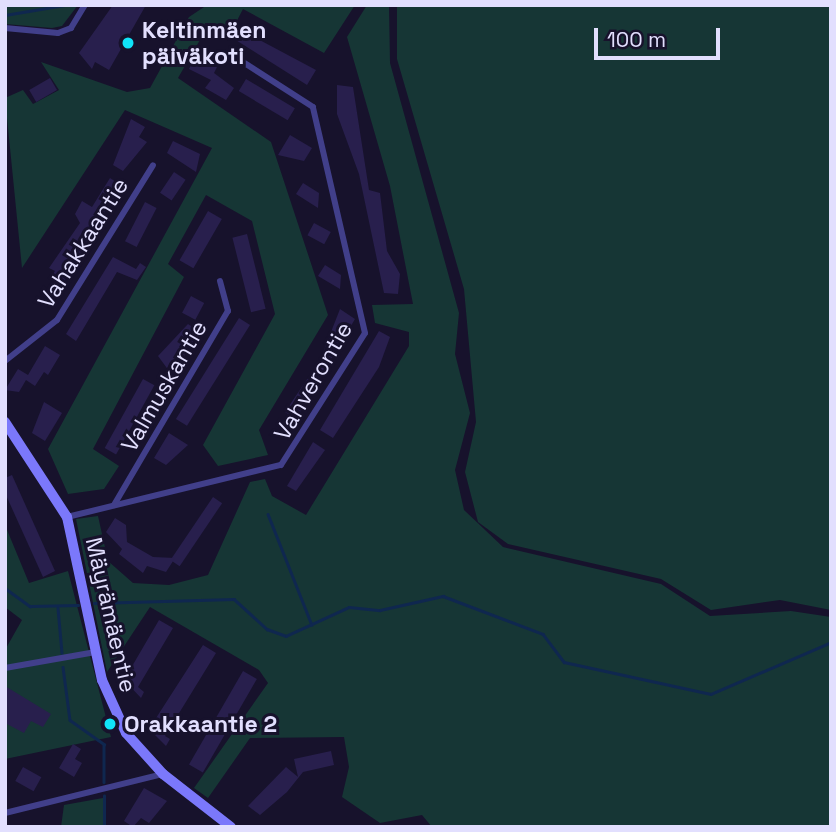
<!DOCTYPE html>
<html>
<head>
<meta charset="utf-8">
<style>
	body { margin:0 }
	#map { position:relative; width:836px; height:832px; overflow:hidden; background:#17122c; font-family:"Space Grotesk",sans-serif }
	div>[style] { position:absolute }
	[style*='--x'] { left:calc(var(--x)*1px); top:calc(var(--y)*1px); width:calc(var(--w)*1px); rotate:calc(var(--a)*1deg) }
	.green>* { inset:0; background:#163635 }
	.stream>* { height:2.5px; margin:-1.25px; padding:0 1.25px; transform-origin:1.25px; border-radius:1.25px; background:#0f274f }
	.building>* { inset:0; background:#281f4d; transform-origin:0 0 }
	.street>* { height:6px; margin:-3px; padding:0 3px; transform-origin:3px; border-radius:3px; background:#413f8a }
	.secondary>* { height:10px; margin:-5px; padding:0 5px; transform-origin:5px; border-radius:5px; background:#7b78fb }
	.dots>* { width:19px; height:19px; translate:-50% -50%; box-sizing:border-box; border:4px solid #17122c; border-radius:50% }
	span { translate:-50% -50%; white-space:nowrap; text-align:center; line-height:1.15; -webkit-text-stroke:6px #17122c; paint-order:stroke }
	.poi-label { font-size:23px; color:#e2dffe; font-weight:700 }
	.left { translate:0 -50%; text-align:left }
	.street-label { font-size:23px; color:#e2dffe }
	.frame { position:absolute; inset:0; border:7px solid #e2dffe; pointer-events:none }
	.scale { position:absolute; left:594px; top:28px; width:126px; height:32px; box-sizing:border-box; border:4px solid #e2dffe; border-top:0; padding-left:9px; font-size:21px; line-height:24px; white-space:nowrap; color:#e2dffe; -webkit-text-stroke:5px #17122c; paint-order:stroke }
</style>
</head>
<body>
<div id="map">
	<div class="green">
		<i style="clip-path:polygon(5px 5px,78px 5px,62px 26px,52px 28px,5px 24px)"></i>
		<i style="clip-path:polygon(207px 5px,355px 5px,324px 53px,243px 9px,229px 36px,208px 26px,178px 78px,271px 142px,328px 315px,259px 430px,268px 455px,218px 466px,203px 445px,275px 314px,252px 221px,206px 195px,168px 264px,184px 277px,93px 449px,119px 466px,104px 489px,68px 494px,48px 449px,212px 148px,125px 110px,22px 268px,5px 98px,23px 90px,33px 104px,59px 90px,41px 62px,127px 92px,150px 88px,189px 17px)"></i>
		<i style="clip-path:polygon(367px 5px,389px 5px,390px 63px,459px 313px,455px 354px,470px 413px,455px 470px,464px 510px,503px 547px,661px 584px,710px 616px,791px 611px,831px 617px,831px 827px,432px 827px,422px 815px,380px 823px,342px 797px,349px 767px,344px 737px,250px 738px,208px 798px,194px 788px,268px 683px,259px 670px,150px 607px,107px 672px,76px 519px,98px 516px,108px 561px,133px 583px,169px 585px,208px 575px,250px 482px,265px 479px,272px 496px,306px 515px,409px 346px,409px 332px,375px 323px,372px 305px,413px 304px,390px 186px,347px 37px)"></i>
		<i style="clip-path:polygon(397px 5px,831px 5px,831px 610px,780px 600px,711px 610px,661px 579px,508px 544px,478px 522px,465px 472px,476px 422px,464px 289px,397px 59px)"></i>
		<i style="clip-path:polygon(5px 525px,29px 583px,68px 571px,111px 737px,5px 759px,5px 650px,22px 620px,5px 607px)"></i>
		<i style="clip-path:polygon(103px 798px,106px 827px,61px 827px,64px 805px)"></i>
	</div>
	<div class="stream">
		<i style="--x:5;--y:15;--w:60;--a:-9.6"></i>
		<i style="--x:268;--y:514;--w:119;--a:68.4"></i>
		<i style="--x:5;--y:588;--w:31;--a:36"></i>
		<i style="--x:30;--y:606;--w:48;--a:-1.2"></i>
		<i style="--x:94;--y:603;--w:140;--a:-1.6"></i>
		<i style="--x:234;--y:599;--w:45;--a:42.3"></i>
		<i style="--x:267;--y:629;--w:20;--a:20"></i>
		<i style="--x:286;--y:636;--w:69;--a:-24.7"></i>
		<i style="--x:349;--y:607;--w:31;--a:6"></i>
		<i style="--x:380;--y:610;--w:65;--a:-12.5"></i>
		<i style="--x:443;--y:596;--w:107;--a:20.8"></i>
		<i style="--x:543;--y:634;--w:35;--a:53"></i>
		<i style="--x:564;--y:662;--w:150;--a:12.3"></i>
		<i style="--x:711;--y:694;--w:131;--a:-23.4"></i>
		<i style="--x:58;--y:608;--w:45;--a:84.9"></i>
		<i style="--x:63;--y:667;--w:53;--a:82.5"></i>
		<i style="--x:70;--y:720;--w:42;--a:35.2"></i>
		<i style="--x:104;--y:744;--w:38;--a:90"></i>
		<i style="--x:104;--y:827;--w:31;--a:-90"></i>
	</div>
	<div class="building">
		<i style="clip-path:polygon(113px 5px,146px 5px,109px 70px,95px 62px,92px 69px,79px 53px)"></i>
		<i style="clip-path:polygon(237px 28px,316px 70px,307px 85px,231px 37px)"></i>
		<i style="clip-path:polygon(196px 54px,218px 65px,214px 73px,234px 88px,226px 100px,205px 88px,211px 80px,189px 69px)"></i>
		<i style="left:50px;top:78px;width:14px;height:24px;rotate:60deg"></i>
		<i style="left:246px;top:79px;width:57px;height:14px;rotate:31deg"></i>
		<i style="clip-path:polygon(337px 85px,353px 87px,369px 190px,380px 193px,387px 251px,400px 274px,398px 294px,384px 293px,359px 174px,337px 114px)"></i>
		<i style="clip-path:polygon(131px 119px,145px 127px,139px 137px,147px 142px,123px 171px,113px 165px)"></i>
		<i style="clip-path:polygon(290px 135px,312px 148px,304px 161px,278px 155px)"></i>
		<i style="clip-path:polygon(173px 141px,200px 154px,196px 172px,167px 153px)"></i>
		<i style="left:174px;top:172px;width:14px;height:25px;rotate:34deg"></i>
		<i style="clip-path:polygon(110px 178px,122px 186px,98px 222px,105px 225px,100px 234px,94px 231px,62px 285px,50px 278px,55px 271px,49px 268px,80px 223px,75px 214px,82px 201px,92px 207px)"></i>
		<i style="clip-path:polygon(303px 183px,319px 193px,318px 208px,296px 194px)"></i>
		<i style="left:145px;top:202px;width:13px;height:44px;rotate:27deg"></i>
		<i style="left:208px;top:211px;width:16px;height:57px;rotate:30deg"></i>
		<i style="left:314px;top:223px;width:19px;height:14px;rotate:28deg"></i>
		<i style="left:247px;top:234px;width:77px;height:15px;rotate:76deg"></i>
		<i style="clip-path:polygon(113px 257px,136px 269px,140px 263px,146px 267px,137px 280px,117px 272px,76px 341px,66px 334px)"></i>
		<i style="clip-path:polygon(325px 265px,341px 275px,340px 289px,318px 276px)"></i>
		<i style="left:191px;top:296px;width:15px;height:19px;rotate:28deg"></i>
		<i style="clip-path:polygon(340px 309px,355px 319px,296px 419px,285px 412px,320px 360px)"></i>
		<i style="left:239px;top:318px;width:13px;height:119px;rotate:32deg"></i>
		<i style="clip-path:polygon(188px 324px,200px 332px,172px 375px,158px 356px)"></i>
		<i style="clip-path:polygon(379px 331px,390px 337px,379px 367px,333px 438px,320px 430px)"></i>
		<i style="clip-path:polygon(45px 346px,60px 355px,48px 375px,44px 372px,35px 386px,26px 380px,19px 392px,5px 390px,18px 369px,28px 375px)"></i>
		<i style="left:143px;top:379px;width:13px;height:79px;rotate:29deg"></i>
		<i style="clip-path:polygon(44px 402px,62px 413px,45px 441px,32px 433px)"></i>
		<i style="clip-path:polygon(169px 433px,188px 445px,166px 465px,154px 458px)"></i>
		<i style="clip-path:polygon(313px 442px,325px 450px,296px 491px,287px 486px)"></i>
		<i style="clip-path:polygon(12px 475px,55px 571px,43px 577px,5px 493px,5px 478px)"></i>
		<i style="left:213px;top:497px;width:11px;height:76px;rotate:34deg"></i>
		<i style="clip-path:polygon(115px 518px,126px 525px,127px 542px,153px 557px,175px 558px,166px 572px,147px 566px,143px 573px,119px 554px,122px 549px,106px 532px)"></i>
		<i style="clip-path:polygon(159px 620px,173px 628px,138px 687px,144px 692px,141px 698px,124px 680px)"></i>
		<i style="clip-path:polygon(203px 645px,216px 653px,165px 736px,170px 739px,166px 746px,149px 729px)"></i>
		<i style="left:243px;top:671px;width:16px;height:108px;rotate:30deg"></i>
		<i style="clip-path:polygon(5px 686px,51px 714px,43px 727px,31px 721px,24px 733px,5px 723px)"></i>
		<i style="clip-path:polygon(73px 744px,81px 749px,75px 759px,82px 763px,74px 777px,59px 768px)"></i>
		<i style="clip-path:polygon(331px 751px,334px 765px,303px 772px,287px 792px,260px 815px,248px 806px,286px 767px,298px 777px,294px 759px)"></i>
		<i style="left:23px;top:767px;width:21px;height:16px;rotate:29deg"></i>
		<i style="clip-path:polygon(144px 788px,167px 801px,149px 823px,141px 818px,133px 827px,124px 821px)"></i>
	</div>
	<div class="street">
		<i style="--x:5;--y:28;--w:53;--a:5.4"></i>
		<i style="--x:58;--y:33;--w:14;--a:-21"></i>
		<i style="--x:71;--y:28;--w:27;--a:-59"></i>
		<i style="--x:5;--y:361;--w:66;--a:-38.3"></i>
		<i style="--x:57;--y:320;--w:182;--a:-58.2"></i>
		<i style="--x:114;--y:505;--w:225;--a:-59.6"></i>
		<i style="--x:228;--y:311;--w:31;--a:-105"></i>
		<i style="--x:67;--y:517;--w:220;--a:-13.7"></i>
		<i style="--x:281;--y:465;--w:156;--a:-57.5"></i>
		<i style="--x:365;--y:333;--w:232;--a:-103"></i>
		<i style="--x:313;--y:107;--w:93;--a:-147.3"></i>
		<i style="--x:5;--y:668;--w:92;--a:-10"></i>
		<i style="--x:5;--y:813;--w:163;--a:-13.9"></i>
	</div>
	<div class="secondary">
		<i style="--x:5;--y:422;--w:113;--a:56.9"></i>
		<i style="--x:67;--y:517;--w:167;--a:77.9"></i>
		<i style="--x:102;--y:680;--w:58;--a:65.6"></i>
		<i style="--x:126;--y:733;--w:55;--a:47.9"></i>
		<i style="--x:163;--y:774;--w:86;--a:37.9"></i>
	</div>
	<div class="dots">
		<i style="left:128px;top:43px;background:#10e3f9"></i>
		<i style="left:110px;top:724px;background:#10e3f9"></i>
	</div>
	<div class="poi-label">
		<span class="left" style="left:142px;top:43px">Keltinmäen<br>päiväkoti</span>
		<span class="left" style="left:124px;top:724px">Orakkaantie 2</span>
	</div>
	<div class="street-label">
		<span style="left:83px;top:243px;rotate:-58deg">Vahakkaantie</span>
		<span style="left:313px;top:381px;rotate:-60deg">Vahverontie</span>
		<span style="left:164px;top:386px;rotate:-60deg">Valmuskantie</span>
		<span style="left:111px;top:615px;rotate:77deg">Mäyrämäentie</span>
	</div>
	<div class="frame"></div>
	<div class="scale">100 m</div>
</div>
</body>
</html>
